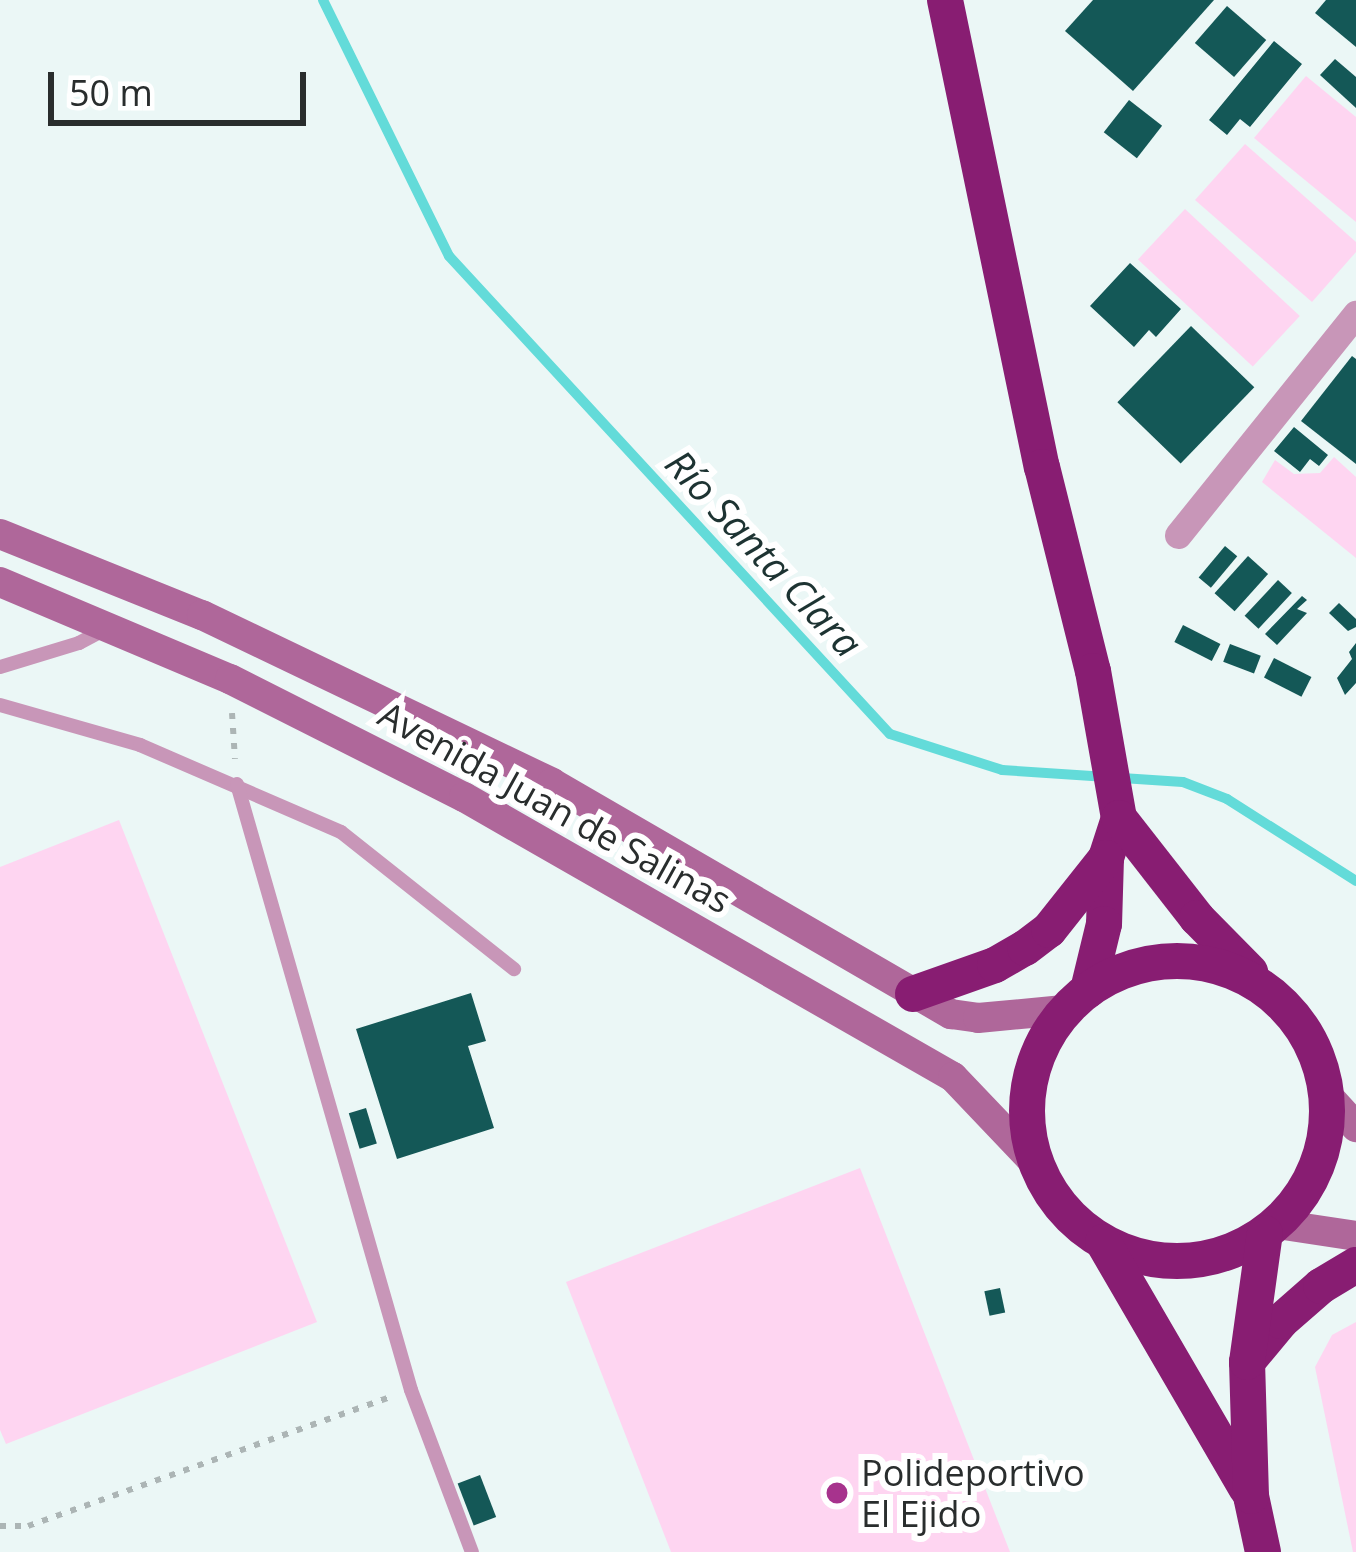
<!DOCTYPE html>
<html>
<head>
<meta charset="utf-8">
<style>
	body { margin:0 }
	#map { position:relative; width:1356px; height:1552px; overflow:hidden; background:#ebf7f6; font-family:"Open Sans",sans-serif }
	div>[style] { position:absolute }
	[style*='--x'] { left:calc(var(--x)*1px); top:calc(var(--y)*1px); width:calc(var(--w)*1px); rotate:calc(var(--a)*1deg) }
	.green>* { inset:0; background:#fed5f1; transform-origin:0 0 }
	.stream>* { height:10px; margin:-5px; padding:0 5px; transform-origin:5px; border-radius:5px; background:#63dbd9 }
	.building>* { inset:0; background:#145857; transform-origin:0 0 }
	.path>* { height:6px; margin-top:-3px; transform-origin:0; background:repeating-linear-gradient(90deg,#acb5b5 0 6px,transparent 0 15px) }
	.lane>* { height:14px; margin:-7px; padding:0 7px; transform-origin:7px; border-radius:7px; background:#c896b8 }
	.street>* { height:27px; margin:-13.5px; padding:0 13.5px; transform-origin:13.5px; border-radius:13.5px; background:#c896b8 }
	.secondary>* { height:30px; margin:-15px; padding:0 15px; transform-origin:15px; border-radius:15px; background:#af679a }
	.highway>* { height:36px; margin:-18px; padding:0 18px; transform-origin:18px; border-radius:18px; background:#881d72 }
	.highway>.ring { margin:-18px; padding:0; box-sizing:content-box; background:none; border:36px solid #881d72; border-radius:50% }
	.dots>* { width:33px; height:33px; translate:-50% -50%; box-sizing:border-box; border:6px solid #fff; border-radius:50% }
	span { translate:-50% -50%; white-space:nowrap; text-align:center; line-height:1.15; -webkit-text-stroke:12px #fff; paint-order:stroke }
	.street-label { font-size:36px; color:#292d2d }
	.poi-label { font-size:36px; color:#292d2d }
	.left { translate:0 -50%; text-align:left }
	.water-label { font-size:39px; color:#1d3332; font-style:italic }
	.scale { position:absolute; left:48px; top:72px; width:258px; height:54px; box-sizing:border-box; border:6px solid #292d2d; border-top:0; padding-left:15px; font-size:36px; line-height:42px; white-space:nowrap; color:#292d2d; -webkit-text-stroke:9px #fff; paint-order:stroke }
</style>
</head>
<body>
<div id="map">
	<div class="green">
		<i style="clip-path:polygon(1306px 76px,1356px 117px,1356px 222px,1254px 138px)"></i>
		<i style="clip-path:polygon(1245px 144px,1356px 242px,1356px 252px,1312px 302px,1195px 200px)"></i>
		<i style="left:1185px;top:209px;width:157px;height:69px;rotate:43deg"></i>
		<i style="clip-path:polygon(1334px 457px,1356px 477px,1356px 558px,1262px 482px,1275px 460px,1294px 474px,1320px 473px)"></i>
		<i style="clip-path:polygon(119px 820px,317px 1322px,6px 1444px,0 1430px,0 867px)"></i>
		<i style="clip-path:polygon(860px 1168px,1010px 1552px,671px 1552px,566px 1282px)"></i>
		<i style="clip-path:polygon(1356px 1322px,1356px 1552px,1353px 1552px,1315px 1367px,1332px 1335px)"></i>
	</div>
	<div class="stream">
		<i style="--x:323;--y:0;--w:285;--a:63.8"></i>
		<i style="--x:449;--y:256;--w:650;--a:47.31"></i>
		<i style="--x:890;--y:734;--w:118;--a:17.8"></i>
		<i style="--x:1002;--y:770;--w:181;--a:3.8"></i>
		<i style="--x:1183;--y:782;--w:47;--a:21.1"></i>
		<i style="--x:1227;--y:799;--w:153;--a:32.4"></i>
	</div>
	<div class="building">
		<i style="clip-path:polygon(1093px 0,1214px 0,1133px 91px,1065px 31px)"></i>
		<i style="clip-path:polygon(1326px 0,1356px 0,1356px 47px,1315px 13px)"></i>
		<i style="left:1227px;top:6px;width:52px;height:49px;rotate:41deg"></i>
		<i style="clip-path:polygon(1274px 41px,1302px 64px,1250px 127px,1240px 119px,1227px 135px,1209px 120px)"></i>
		<i style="clip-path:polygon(1335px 59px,1356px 77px,1356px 108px,1320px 75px)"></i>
		<i style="left:1129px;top:100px;width:42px;height:41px;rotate:38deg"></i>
		<i style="clip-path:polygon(1130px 263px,1181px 309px,1156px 337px,1149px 330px,1134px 347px,1090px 306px)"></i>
		<i style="left:1191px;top:326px;width:88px;height:106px;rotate:44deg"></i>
		<i style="clip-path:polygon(1352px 356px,1356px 359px,1356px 464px,1301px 421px)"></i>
		<i style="clip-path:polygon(1294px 427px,1328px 455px,1319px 466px,1310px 459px,1300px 472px,1274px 451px)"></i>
		<i style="left:1225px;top:546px;width:16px;height:41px;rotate:40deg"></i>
		<i style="left:1248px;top:556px;width:27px;height:50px;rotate:42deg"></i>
		<i style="left:1278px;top:580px;width:19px;height:49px;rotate:43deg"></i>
		<i style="clip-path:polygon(1302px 596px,1307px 600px,1297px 609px,1307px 613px,1277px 645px,1265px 634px)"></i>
		<i style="clip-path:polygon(1339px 603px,1356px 619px,1356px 627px,1348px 631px,1329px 613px)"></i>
		<i style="left:1183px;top:625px;width:42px;height:19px;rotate:27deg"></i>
		<i style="clip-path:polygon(1356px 643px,1356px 683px,1345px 695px,1337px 678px,1352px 659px,1349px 652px)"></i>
		<i style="left:1230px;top:644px;width:33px;height:19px;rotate:21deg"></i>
		<i style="left:1274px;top:658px;width:42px;height:22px;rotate:27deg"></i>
		<i style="clip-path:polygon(471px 993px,486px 1041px,468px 1046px,494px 1128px,397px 1159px,356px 1029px)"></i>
		<i style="left:366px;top:1108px;width:37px;height:18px;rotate:73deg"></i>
		<i style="left:1000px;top:1288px;width:25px;height:16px;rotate:78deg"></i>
		<i style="left:480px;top:1475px;width:45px;height:24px;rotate:69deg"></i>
	</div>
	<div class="path">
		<i style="--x:232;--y:713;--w:46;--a:86.3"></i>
		<i style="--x:0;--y:1526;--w:28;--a:0"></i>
		<i style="--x:28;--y:1526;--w:385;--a:-19.6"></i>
	</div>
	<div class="lane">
		<i style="--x:0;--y:667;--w:83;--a:-16.9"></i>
		<i style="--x:79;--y:643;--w:32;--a:-28"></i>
		<i style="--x:0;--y:705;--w:146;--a:15.9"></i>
		<i style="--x:140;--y:745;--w:219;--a:23.4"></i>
		<i style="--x:341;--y:832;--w:221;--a:38.4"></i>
		<i style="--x:237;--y:784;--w:630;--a:73.98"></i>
		<i style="--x:411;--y:1390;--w:173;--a:69.4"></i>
	</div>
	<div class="street">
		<i style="--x:1178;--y:535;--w:284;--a:-51.2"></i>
	</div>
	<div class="secondary">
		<i style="--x:0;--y:534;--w:218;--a:21.9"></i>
		<i style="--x:202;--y:615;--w:388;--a:25.6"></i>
		<i style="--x:552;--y:783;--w:461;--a:30.1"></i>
		<i style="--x:951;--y:1014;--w:27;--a:8"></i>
		<i style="--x:978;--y:1018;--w:86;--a:-5.3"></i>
		<i style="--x:0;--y:582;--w:250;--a:22.9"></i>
		<i style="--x:230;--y:679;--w:262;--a:26.8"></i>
		<i style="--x:464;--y:797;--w:563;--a:29.8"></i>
		<i style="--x:953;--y:1077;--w:117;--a:46.4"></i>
		<i style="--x:1328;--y:1096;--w:42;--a:47.9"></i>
		<i style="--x:1277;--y:1224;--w:80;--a:8.6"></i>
	</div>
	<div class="highway">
		<i style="--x:945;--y:0;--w:477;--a:78.3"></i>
		<i style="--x:1042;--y:467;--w:210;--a:76"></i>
		<i style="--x:1093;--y:671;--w:149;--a:80"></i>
		<i style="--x:1119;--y:818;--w:42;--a:108"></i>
		<i style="--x:1106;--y:858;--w:66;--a:91.7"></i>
		<i style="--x:1104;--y:924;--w:68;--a:103.6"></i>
		<i style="--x:1119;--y:818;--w:127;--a:52"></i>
		<i style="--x:1197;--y:918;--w:76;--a:45.5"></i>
		<i class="ring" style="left:1027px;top:961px;width:264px;height:264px"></i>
		<i style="--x:913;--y:994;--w:87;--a:-19.5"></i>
		<i style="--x:995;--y:965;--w:34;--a:-30"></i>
		<i style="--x:1025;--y:948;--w:30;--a:-37"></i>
		<i style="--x:1049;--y:930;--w:92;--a:-51.6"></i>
		<i style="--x:1103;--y:1242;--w:285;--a:59.8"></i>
		<i style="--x:1247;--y:1362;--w:53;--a:-50.3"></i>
		<i style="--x:1281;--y:1321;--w:53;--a:-41.2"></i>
		<i style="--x:1321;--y:1286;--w:41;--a:-31"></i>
		<i style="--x:1263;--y:1552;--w:57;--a:-102.1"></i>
		<i style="--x:1251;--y:1496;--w:134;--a:-91.7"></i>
		<i style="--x:1247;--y:1362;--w:130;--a:-82.1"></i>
	</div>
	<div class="dots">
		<i style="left:837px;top:1493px;background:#a7338d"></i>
	</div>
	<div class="street-label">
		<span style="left:555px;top:807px;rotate:29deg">Avenida Juan de Salinas</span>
	</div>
	<div class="poi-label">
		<span class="left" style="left:861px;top:1493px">Polideportivo<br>El Ejido</span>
	</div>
	<div class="water-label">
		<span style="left:764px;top:553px;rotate:47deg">Río Santa Clara</span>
	</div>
	<div class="scale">50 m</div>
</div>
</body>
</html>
